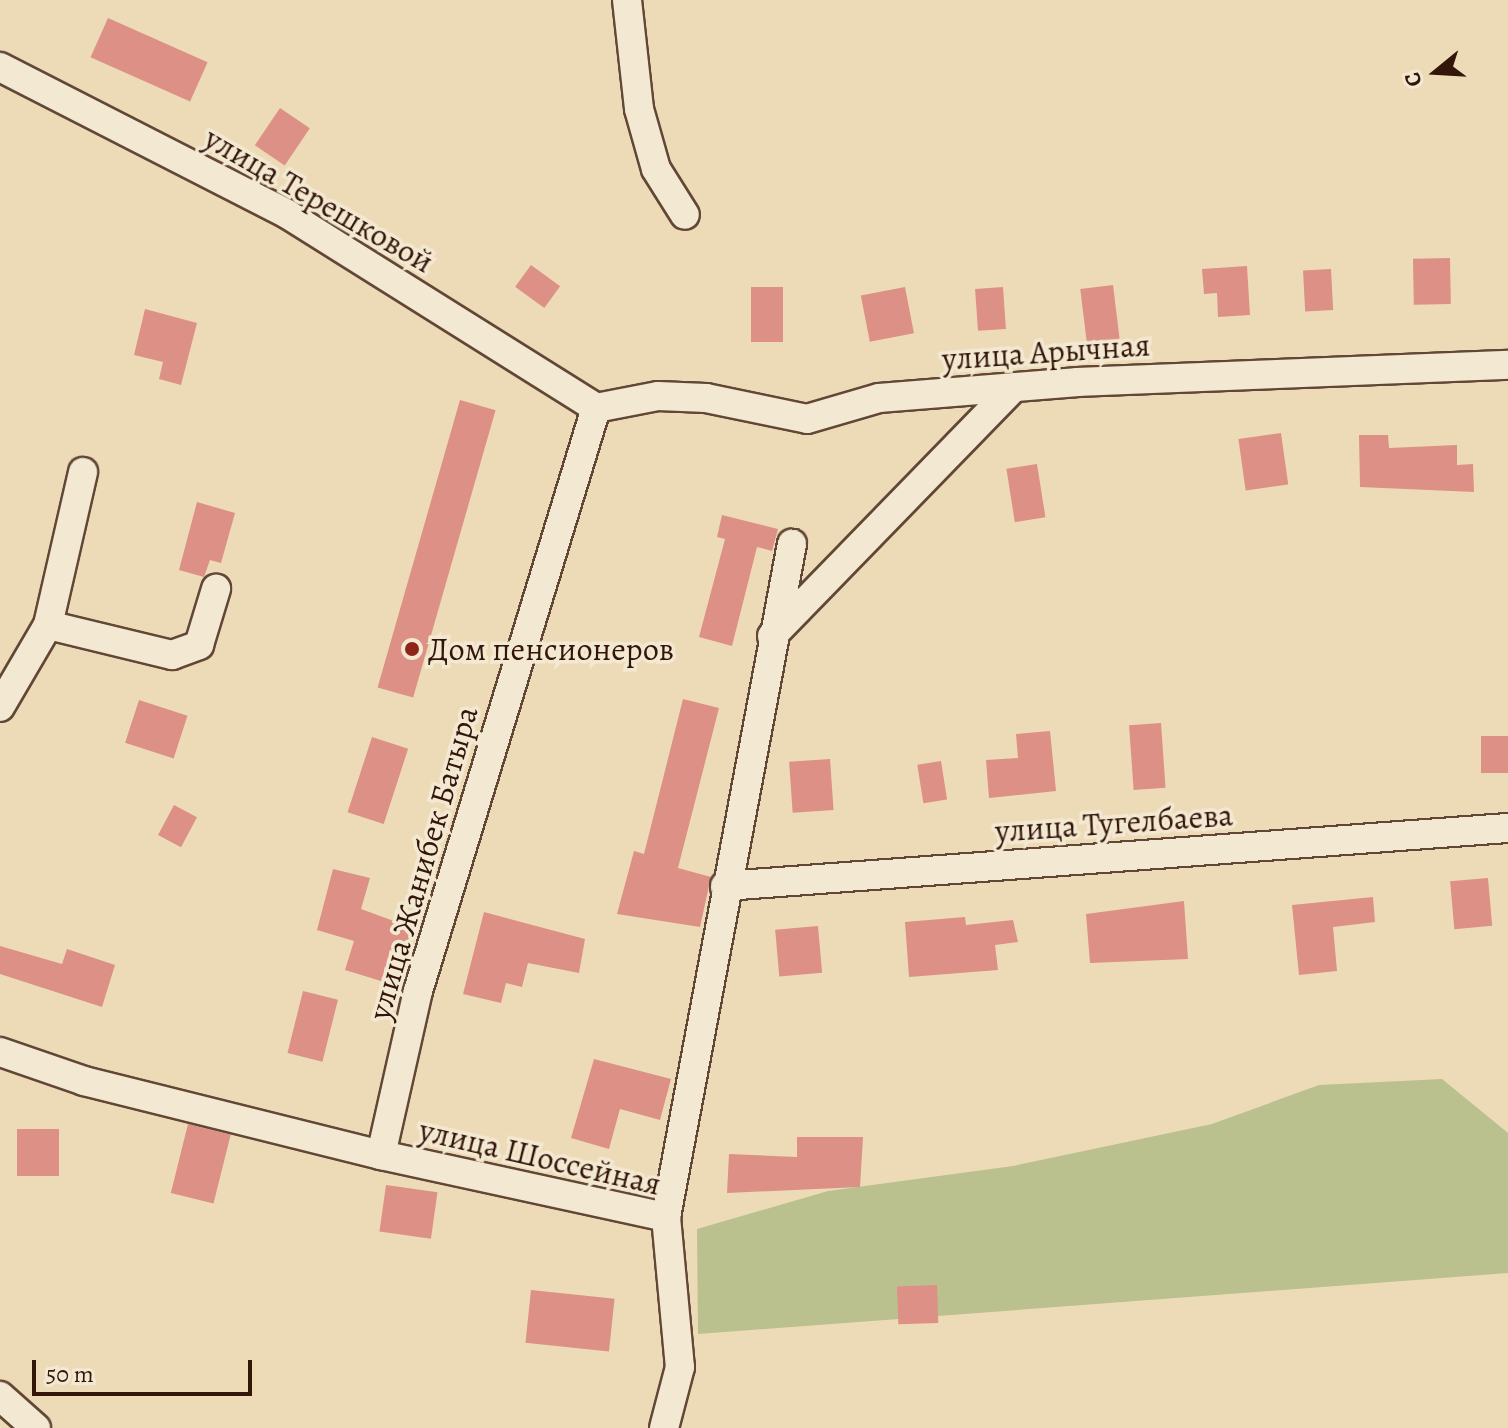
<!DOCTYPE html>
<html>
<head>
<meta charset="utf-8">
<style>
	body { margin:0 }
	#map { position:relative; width:1508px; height:1428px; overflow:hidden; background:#eddbb8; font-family:Alegreya,serif }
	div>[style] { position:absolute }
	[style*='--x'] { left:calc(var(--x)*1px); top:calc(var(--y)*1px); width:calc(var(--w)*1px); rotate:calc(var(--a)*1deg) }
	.green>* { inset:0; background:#bac08e }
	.building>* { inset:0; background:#dd9085; transform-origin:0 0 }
	.roads { filter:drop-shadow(2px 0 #624736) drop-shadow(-2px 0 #624736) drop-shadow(0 2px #624736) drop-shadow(0 -2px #624736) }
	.minor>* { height:28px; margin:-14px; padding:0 14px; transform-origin:14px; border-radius:14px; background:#f3e8d1 }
	.dots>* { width:22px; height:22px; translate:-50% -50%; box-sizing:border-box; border:4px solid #f3e8d1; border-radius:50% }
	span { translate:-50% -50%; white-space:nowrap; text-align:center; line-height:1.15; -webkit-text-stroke:7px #f3e8d1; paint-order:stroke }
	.street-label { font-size:32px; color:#33160a }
	.poi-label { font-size:32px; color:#33160a }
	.left { translate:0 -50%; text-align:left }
	.north { position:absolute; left:1396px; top:32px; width:80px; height:80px; -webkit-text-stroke:6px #f3e8d1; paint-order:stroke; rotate:252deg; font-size:22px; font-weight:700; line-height:32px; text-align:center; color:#33160a }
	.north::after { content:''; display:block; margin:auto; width:28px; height:36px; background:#33160a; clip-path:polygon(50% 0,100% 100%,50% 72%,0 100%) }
	.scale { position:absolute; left:32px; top:1360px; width:220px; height:36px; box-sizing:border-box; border:4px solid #33160a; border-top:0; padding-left:10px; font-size:24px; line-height:28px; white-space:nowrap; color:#33160a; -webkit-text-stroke:6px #f3e8d1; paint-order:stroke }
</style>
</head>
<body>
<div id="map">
	<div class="green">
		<i style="clip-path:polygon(1442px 1079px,1508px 1133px,1508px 1273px,698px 1334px,697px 1229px,828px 1191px,1013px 1166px,1212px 1124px,1319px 1085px)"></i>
	</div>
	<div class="building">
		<i style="left:108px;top:18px;width:109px;height:43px;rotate:24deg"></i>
		<i style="left:280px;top:108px;width:36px;height:45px;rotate:34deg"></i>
		<i style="left:1450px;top:258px;width:46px;height:37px;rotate:89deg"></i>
		<i style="left:531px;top:265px;width:36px;height:27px;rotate:36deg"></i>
		<i style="clip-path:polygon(1247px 266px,1250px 315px,1218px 317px,1217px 293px,1204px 294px,1202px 269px)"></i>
		<i style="left:1331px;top:269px;width:41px;height:28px;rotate:87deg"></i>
		<i style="left:1113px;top:285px;width:58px;height:33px;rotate:83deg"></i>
		<i style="left:751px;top:287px;width:32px;height:55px"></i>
		<i style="left:905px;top:287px;width:47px;height:45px;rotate:79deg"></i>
		<i style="left:1003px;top:287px;width:42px;height:28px;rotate:86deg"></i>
		<i style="clip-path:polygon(145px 309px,197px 323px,181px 385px,159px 379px,163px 362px,134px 355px)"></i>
		<i style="left:460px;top:400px;width:37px;height:299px;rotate:16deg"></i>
		<i style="left:1281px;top:433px;width:52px;height:43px;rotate:82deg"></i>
		<i style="clip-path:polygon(1359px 435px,1388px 435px,1389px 448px,1457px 445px,1457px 465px,1473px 464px,1474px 492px,1360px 487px)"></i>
		<i style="left:1037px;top:464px;width:54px;height:31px;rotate:81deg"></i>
		<i style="clip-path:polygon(197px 502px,235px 513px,221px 563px,210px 560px,204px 577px,179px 570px)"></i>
		<i style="clip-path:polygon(722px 515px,778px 529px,772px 551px,757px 547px,732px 646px,699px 637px,725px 539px,717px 537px)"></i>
		<i style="clip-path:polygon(683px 699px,719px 708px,678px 868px,711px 877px,700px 927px,617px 914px,634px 851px,644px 854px)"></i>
		<i style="left:139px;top:700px;width:51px;height:45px;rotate:18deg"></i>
		<i style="left:1161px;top:723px;width:65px;height:32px;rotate:86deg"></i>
		<i style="clip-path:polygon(1050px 731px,1056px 791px,989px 798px,986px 760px,1018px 758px,1016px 734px)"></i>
		<i style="left:1508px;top:736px;width:37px;height:27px;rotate:90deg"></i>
		<i style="left:372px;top:737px;width:38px;height:79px;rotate:18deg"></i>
		<i style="left:830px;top:759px;width:51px;height:41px;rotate:86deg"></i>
		<i style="left:941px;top:761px;width:39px;height:24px;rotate:81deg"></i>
		<i style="left:174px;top:805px;width:26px;height:34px;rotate:28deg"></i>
		<i style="clip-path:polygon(333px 869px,370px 878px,361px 909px,413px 928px,394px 985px,345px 970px,354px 941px,317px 930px)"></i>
		<i style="left:1488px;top:878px;width:48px;height:38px;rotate:85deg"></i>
		<i style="clip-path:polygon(1373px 897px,1375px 922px,1333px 927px,1337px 971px,1299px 975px,1292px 905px)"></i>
		<i style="clip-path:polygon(1184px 901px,1188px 959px,1090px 963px,1086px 914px)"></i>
		<i style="clip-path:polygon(484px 912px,585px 939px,579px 973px,528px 963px,522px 987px,506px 983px,501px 1003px,463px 994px)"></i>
		<i style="clip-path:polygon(965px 917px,966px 925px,1013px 920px,1018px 942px,995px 945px,998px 970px,909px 977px,905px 922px)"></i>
		<i style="left:818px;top:926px;width:47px;height:43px;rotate:85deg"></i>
		<i style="clip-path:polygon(0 946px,62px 964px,67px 949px,115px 965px,102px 1007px,0 974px)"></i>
		<i style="left:303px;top:991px;width:36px;height:64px;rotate:14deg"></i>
		<i style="clip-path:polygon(594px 1059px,671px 1079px,660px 1120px,620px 1109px,609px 1149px,571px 1138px)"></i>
		<i style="left:188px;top:1124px;width:44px;height:71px;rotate:14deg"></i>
		<i style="left:17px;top:1129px;width:42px;height:47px"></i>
		<i style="clip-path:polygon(797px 1137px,863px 1137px,860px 1187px,727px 1193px,729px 1154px,797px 1157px)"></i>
		<i style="left:386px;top:1185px;width:52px;height:47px;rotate:8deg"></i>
		<i style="left:937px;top:1285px;width:38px;height:40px;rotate:88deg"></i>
		<i style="left:531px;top:1290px;width:84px;height:53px;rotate:6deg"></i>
	</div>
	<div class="roads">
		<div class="minor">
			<i style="--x:627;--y:0;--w:110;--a:83.7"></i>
			<i style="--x:639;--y:109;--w:62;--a:74.2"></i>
			<i style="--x:656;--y:169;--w:54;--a:57.8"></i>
			<i style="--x:0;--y:67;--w:322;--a:27.1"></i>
			<i style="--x:287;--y:214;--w:365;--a:32.1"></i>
			<i style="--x:596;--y:408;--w:63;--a:-11"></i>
			<i style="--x:658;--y:396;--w:48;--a:2.4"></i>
			<i style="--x:706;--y:398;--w:103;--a:11.7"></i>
			<i style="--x:807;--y:419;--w:75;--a:-16.3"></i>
			<i style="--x:879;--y:398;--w:200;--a:-4.6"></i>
			<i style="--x:1078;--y:382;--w:430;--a:-2.3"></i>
			<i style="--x:48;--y:625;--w:128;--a:13.6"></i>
			<i style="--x:172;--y:655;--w:29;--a:-20"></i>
			<i style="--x:199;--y:645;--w:59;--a:-73.1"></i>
			<i style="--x:772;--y:636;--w:347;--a:-45.8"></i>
			<i style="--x:0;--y:707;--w:95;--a:-59.7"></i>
			<i style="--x:48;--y:625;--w:157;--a:-77.1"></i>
			<i style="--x:725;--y:886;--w:785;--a:-4.24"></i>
			<i style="--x:0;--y:1052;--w:89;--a:19"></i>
			<i style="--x:84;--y:1081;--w:306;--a:14"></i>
			<i style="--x:381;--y:1155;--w:292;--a:12.3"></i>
			<i style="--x:666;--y:1217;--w:151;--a:84.7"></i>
			<i style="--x:680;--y:1367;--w:63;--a:104.7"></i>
			<i style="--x:381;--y:1155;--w:168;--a:-77.3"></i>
			<i style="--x:418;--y:991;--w:610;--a:-73.02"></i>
			<i style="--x:666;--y:1217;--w:685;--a:-79.4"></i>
			<i style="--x:0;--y:1396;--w:48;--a:41.6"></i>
		</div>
	</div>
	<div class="dots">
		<i style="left:412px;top:649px;background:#8f2418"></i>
	</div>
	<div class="street-label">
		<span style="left:319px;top:200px;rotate:30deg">улица Терешковой</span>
		<span style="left:1046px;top:352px;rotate:-4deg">улица Арычная</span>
		<span style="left:1114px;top:823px;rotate:-4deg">улица Тугелбаева</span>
		<span style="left:423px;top:863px;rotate:-74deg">улица Жанибек Батыра</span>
		<span style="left:540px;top:1157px;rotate:13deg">улица Шоссейная</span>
	</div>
	<div class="poi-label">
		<span class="left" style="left:428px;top:649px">Дом пенсионеров</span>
	</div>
	<div class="north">С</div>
	<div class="scale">50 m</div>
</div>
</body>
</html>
